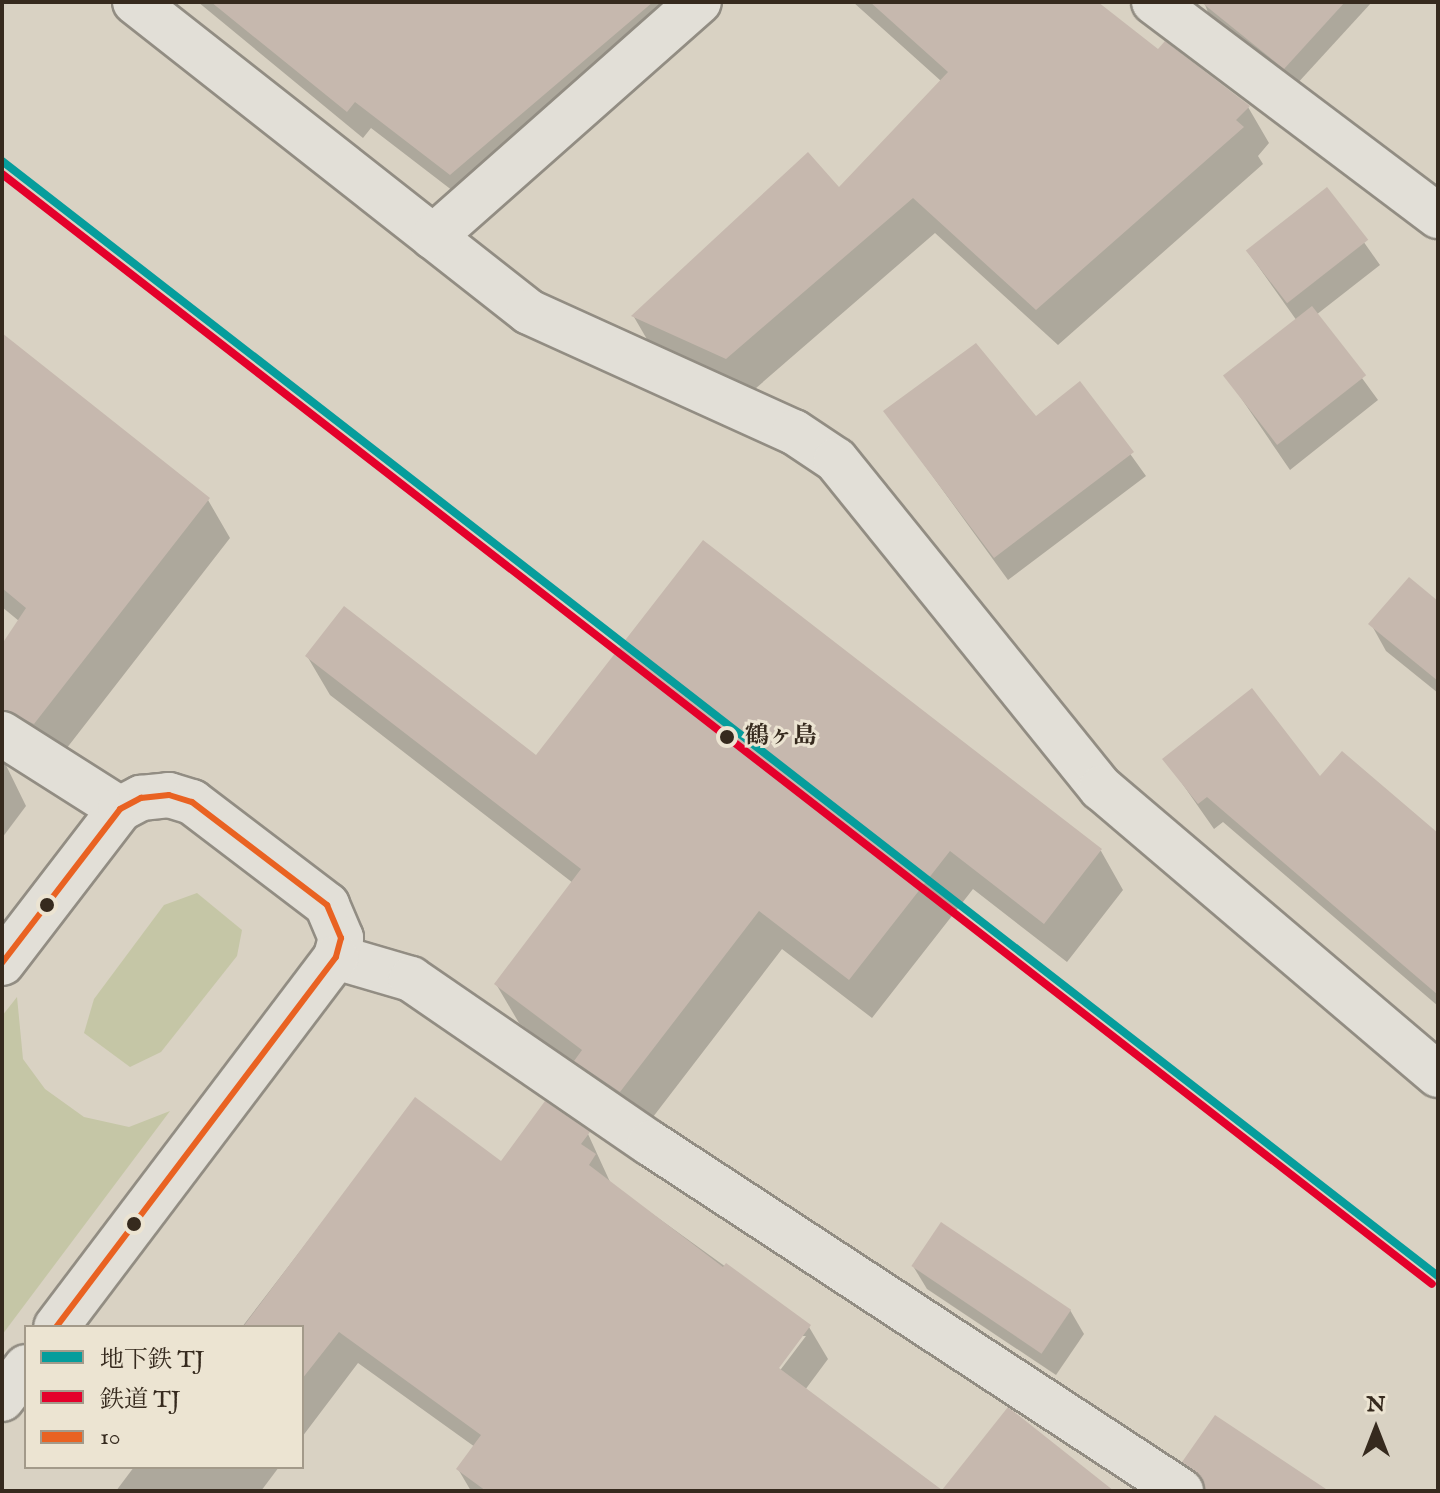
<!DOCTYPE html>
<html>
<head>
<meta charset="utf-8">
<style>
	body { margin:0 }
	#map { position:relative; width:1440px; height:1493px; overflow:hidden; background:#d9d2c3; font-family:"IM FELL English","Noto Serif JP",serif }
	div>[style] { position:absolute }
	[style*='--x'] { left:calc(var(--x)*1px); top:calc(var(--y)*1px); width:calc(var(--w)*1px); rotate:calc(var(--a)*1deg) }
	.green>* { inset:0; background:#c5c6a6 }
	.shadow>* { inset:0; background:#0003 }
	.building>* { inset:0; background:#c6b8ae; transform-origin:0 0 }
	.roads { filter:drop-shadow(2px 0 #928d83) drop-shadow(-2px 0 #928d83) drop-shadow(0 2px #928d83) drop-shadow(0 -2px #928d83) }
	.minor>* { height:44px; margin:-22px; padding:0 22px; transform-origin:22px; border-radius:22px; background:#e2dfd7 }
	.tertiary>* { height:44px; margin:-22px; padding:0 22px; transform-origin:22px; border-radius:22px; background:#e2dfd7 }
	.bus-1>* { height:6px; margin:-3px; padding:0 3px; transform-origin:3px; border-radius:3px; background:#e96222 }
	.rail-1>* { height:8px; margin:-4px; padding:0 4px; transform-origin:4px; border-radius:4px; background:#e4002b }
	.metro-1>* { height:8px; margin:-4px; padding:0 4px; transform-origin:4px; border-radius:4px; background:#069d9c }
	.dots>* { width:22px; height:22px; translate:-50% -50%; box-sizing:border-box; border:4px solid #ece4d2; border-radius:50% }
	span { translate:-50% -50%; white-space:nowrap; text-align:center; line-height:1.15; -webkit-text-stroke:6px #ece4d2; paint-order:stroke }
	.stop-label { font-size:24px; color:#362a1e; font-weight:700 }
	.left { translate:0 -50%; text-align:left }
	.frame { position:absolute; inset:0; border:4px solid #362a1e; pointer-events:none }
	.legend { position:absolute; left:24px; top:1325px; width:280px; height:144px; box-sizing:border-box; background:#ece4d2; border:2px solid #a39a8a; margin:0; padding:10px 14px; list-style:none; font-size:24px; color:#362a1e }
	.legend li { display:flex; align-items:center; gap:16px; height:40px }
	.legend b { width:40px; border:2px solid #a39a8a }
	.north { position:absolute; left:1336px; top:1389px; width:80px; height:80px; -webkit-text-stroke:6px #ece4d2; paint-order:stroke; rotate:0deg; font-size:22px; font-weight:700; line-height:32px; text-align:center; color:#362a1e }
	.north::after { content:''; display:block; margin:auto; width:28px; height:36px; background:#362a1e; clip-path:polygon(50% 0,100% 100%,50% 72%,0 100%) }
</style>
</head>
<body>
<div id="map">
	<div class="green">
		<i style="clip-path:polygon(197px 893px,242px 930px,237px 956px,161px 1052px,130px 1067px,84px 1033px,94px 999px,164px 905px)"></i>
		<i style="clip-path:polygon(17px 997px,23px 1059px,45px 1089px,84px 1117px,129px 1127px,170px 1111px,2px 1335px,2px 1016px)"></i>
	</div>
	<div class="shadow">
		<i style="clip-path:polygon(198px 2px,685px 2px,466px 201px,371px 128px,363px 138px)"></i>
		<i style="clip-path:polygon(853px 2px,1095px 2px,1159px 51px,1248px 107px,1269px 143px,1258px 156px,1263px 164px,1058px 345px,935px 233px,748px 395px,655px 353px,634px 317px,839px 190px,941px 81px)"></i>
		<i style="clip-path:polygon(1204px 2px,1372px 2px,1295px 86px,1212px 23px)"></i>
		<i style="clip-path:polygon(1327px 190px,1380px 265px,1316px 315px,1378px 400px,1290px 470px,1226px 376px,1297px 321px,1248px 252px)"></i>
		<i style="clip-path:polygon(2px 335px,208px 500px,230px 538px,56px 762px,3px 759px,26px 806px,2px 838px,2px 647px,19px 621px,2px 607px)"></i>
		<i style="clip-path:polygon(1080px 384px,1146px 476px,1008px 580px,886px 412px,1036px 418px)"></i>
		<i style="clip-path:polygon(1438px 603px,1438px 693px,1386px 651px,1371px 624px)"></i>
		<i style="clip-path:polygon(307px 656px,537px 758px,1101px 851px,1123px 890px,1067px 962px,973px 889px,872px 1018px,782px 949px,643px 1130px,582px 1071px,519px 1023px,496px 984px,573px 883px,330px 695px)"></i>
		<i style="clip-path:polygon(1165px 759px,1320px 779px,1438px 836px,1438px 1006px,1223px 822px,1214px 829px)"></i>
		<i style="clip-path:polygon(evenodd,416px 1100px,501px 1164px,588px 1134px,611px 1184px,809px 1327px,828px 1359px,805px 1390px,941px 1491px,471px 1491px,458px 1469px,475px 1447px,358px 1363px,302px 1437px,302px 1327px,242px 1327px,416px 1100px,801px 1336px,806px 1336px,775px 1377px,772px 1375px,801px 1336px)"></i>
		<i style="clip-path:polygon(913px 1266px,1070px 1310px,1084px 1334px,1056px 1375px,927px 1289px)"></i>
		<i style="clip-path:polygon(1185px 1462px,1325px 1491px,1201px 1491px)"></i>
		<i style="clip-path:polygon(134px 1467px,279px 1467px,261px 1491px,116px 1491px)"></i>
	</div>
	<div class="building">
		<i style="clip-path:polygon(211px 2px,653px 2px,450px 175px,355px 102px,347px 112px)"></i>
		<i style="clip-path:polygon(870px 2px,1098px 2px,1158px 49px,1165px 41px,1250px 106px,1236px 120px,1244px 127px,1036px 310px,913px 198px,726px 359px,631px 316px,808px 152px,839px 187px,948px 72px)"></i>
		<i style="clip-path:polygon(1201px 2px,1345px 2px,1284px 69px)"></i>
		<i style="left:1327px;top:187px;width:67px;height:103px;rotate:52deg"></i>
		<i style="left:1312px;top:306px;width:88px;height:113px;rotate:52deg"></i>
		<i style="clip-path:polygon(2px 333px,210px 498px,34px 724px,2px 709px,2px 644px,26px 608px,2px 588px)"></i>
		<i style="clip-path:polygon(976px 343px,1036px 416px,1080px 381px,1134px 452px,994px 558px,883px 411px)"></i>
		<i style="clip-path:polygon(703px 540px,1102px 849px,1044px 924px,950px 851px,849px 980px,759px 911px,620px 1092px,574px 1061px,582px 1050px,494px 984px,581px 869px,305px 656px,344px 606px,536px 755px)"></i>
		<i style="clip-path:polygon(1409px 577px,1438px 601px,1438px 681px,1368px 624px)"></i>
		<i style="clip-path:polygon(1252px 688px,1320px 776px,1342px 751px,1438px 833px,1438px 995px,1207px 797px,1198px 804px,1162px 759px)"></i>
		<i style="clip-path:polygon(415px 1097px,501px 1161px,545px 1101px,590px 1132px,581px 1144px,596px 1154px,589px 1165px,723px 1267px,726px 1263px,811px 1325px,779px 1368px,942px 1490px,1008px 1407px,1114px 1491px,486px 1491px,456px 1469px,481px 1435px,339px 1332px,302px 1379px,302px 1327px,243px 1327px)"></i>
		<i style="left:941px;top:1222px;width:157px;height:53px;rotate:34deg"></i>
		<i style="clip-path:polygon(1215px 1415px,1329px 1491px,1206px 1491px,1203px 1479px,1182px 1462px)"></i>
	</div>
	<div class="roads">
		<div class="minor">
			<i style="--x:135;--y:2;--w:501;--a:38.2"></i>
			<i style="--x:529;--y:312;--w:291;--a:24.4"></i>
			<i style="--x:794;--y:432;--w:50;--a:33.7"></i>
			<i style="--x:836;--y:460;--w:422;--a:51.1"></i>
			<i style="--x:1101;--y:788;--w:443;--a:40.4"></i>
			<i style="--x:1154;--y:2;--w:356;--a:37"></i>
			<i style="--x:433;--y:237;--w:355;--a:-41.5"></i>
			<i style="--x:2;--y:734;--w:140;--a:32.4"></i>
			<i style="--x:336;--y:957;--w:78;--a:16.3"></i>
			<i style="--x:411;--y:979;--w:290;--a:34.5"></i>
			<i style="--x:650;--y:1143;--w:635;--a:33.24"></i>
		</div>
		<div class="tertiary">
			<i style="--x:2;--y:963;--w:194;--a:-52.5"></i>
			<i style="--x:120;--y:809;--w:24;--a:-28"></i>
			<i style="--x:141;--y:798;--w:28;--a:-6"></i>
			<i style="--x:169;--y:795;--w:24;--a:17"></i>
			<i style="--x:192;--y:802;--w:170;--a:37.3"></i>
			<i style="--x:327;--y:905;--w:36;--a:67"></i>
			<i style="--x:341;--y:938;--w:20;--a:105"></i>
			<i style="--x:336;--y:957;--w:464;--a:127.1"></i>
			<i style="--x:2;--y:1399;--w:40;--a:-53"></i>
		</div>
	</div>
	<div class="bus-1">
		<i style="--x:2;--y:963;--w:194;--a:-52.5"></i>
		<i style="--x:120;--y:809;--w:24;--a:-28"></i>
		<i style="--x:141;--y:798;--w:28;--a:-6"></i>
		<i style="--x:169;--y:795;--w:24;--a:17"></i>
		<i style="--x:192;--y:802;--w:170;--a:37.3"></i>
		<i style="--x:327;--y:905;--w:36;--a:67"></i>
		<i style="--x:341;--y:938;--w:20;--a:105"></i>
		<i style="--x:336;--y:957;--w:464;--a:127.1"></i>
	</div>
	<div class="rail-1">
		<i style="--x:2;--y:174;--w:1810;--a:37.82"></i>
	</div>
	<div class="metro-1">
		<i style="--x:2;--y:161;--w:1818;--a:37.83"></i>
	</div>
	<div class="dots">
		<i style="left:727px;top:737px;background:#362a1e"></i>
		<i style="left:47px;top:905px;background:#362a1e"></i>
		<i style="left:134px;top:1224px;background:#362a1e"></i>
	</div>
	<div class="stop-label">
		<span class="left" style="left:745px;top:737px">鶴ヶ島</span>
	</div>
	<div class="frame"></div>
	<ul class="legend">
	<li><b style="height:10px;background:#069d9c"></b>地下鉄 TJ</li>
	<li><b style="height:10px;background:#e4002b"></b>鉄道 TJ</li>
	<li><b style="height:10px;background:#e96222"></b>10</li>
	</ul>
	<div class="north">N</div>
</div>
</body>
</html>
